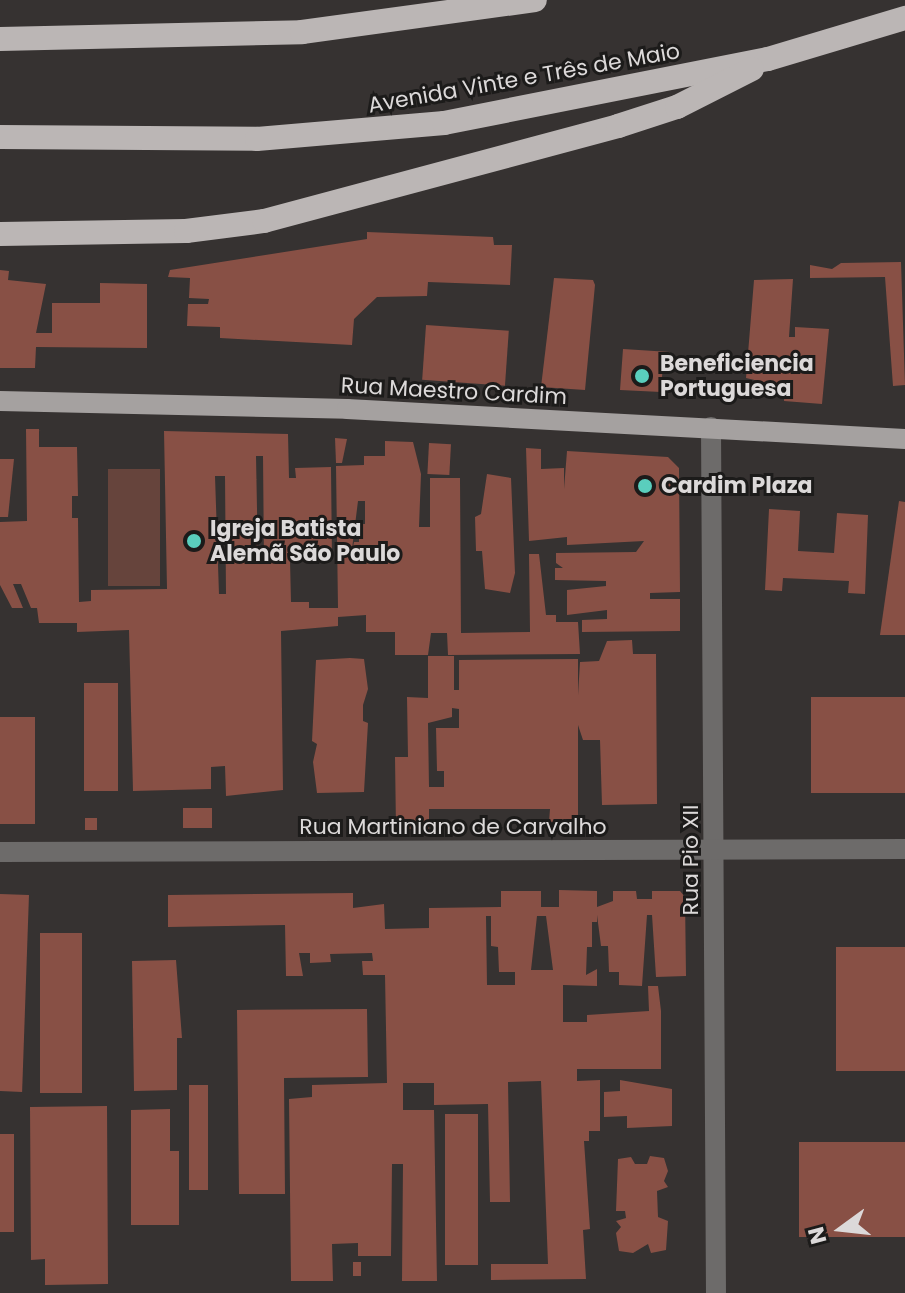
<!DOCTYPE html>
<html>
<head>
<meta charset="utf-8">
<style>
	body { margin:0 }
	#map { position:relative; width:905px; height:1293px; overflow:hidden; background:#363231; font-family:Poppins,sans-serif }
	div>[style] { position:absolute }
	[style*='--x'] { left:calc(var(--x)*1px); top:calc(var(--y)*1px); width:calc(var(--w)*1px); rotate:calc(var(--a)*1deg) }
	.green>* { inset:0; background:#66443c; transform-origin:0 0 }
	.building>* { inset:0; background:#885045; transform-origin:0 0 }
	.minor>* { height:20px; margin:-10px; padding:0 10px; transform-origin:10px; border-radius:10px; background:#6d6b6a }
	.major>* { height:20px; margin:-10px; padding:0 10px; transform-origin:10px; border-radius:10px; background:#a5a1a0 }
	.highway>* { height:24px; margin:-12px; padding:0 12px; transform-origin:12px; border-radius:12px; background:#bbb6b5 }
	.dots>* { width:22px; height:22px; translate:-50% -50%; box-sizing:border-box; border:4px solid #1c1b1a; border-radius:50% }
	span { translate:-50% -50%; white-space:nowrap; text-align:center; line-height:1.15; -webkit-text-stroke:6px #1c1b1a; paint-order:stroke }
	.street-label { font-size:22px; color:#dcd9d9 }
	.poi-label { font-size:22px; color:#dcd9d9; font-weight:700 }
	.left { translate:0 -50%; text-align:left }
	.north { position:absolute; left:801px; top:1189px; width:80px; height:80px; -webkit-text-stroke:6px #1c1b1a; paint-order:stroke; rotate:255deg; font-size:22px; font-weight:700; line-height:32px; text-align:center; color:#dcd9d9 }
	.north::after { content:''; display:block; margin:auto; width:28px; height:36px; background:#dcd9d9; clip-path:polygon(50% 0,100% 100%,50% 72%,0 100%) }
</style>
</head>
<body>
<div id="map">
	<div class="green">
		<i style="left:108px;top:469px;width:52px;height:117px"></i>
	</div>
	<div class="building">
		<i style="clip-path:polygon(367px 232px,493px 237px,494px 245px,512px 245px,510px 285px,428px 282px,427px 296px,377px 297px,354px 319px,352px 345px,220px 338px,220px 327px,187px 326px,188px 304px,208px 304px,209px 299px,189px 298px,190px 278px,168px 277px,170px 270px,367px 239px)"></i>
		<i style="clip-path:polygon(901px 262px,905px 385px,893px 386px,885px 277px,810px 278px,810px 265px,832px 269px,841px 263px)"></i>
		<i style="clip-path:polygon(0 270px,9px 271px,8px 280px,46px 284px,36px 333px,52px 333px,52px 303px,100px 303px,100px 283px,147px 284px,147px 348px,36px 347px,35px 368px,0 368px)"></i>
		<i style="clip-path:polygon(554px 278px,593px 280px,595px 285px,585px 390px,541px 387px)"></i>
		<i style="clip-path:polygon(793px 279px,789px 337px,795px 337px,795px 327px,829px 329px,822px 404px,784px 401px,785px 387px,746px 378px,754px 280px)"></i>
		<i style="left:426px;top:325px;width:83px;height:55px;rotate:4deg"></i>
		<i style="clip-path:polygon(623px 349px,670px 352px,670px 363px,663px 363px,661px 392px,620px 390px)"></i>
		<i style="clip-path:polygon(evenodd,26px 429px,39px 429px,39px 447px,77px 447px,78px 496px,72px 496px,72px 518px,78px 518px,79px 602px,91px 601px,91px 590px,167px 589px,164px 431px,288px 434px,289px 478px,296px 478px,295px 468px,331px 467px,332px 559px,290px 560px,291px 602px,309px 602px,309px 608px,338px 608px,336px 466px,364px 465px,364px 456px,385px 456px,385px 441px,413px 442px,421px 474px,419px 527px,430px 527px,430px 478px,460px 478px,461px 633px,530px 632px,529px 554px,539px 554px,546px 615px,556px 615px,556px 622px,578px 622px,580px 654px,448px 655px,447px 633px,431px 633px,428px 655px,395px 655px,395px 632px,366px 632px,366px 615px,338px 617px,338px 626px,281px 631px,283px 790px,226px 796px,225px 766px,211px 767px,211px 789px,133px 791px,129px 630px,77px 632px,77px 623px,39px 623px,37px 608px,31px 608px,21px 584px,13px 584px,23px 608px,12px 608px,0 585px,0 522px,27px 521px,26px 429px,256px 456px,263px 456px,264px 562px,258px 561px,256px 456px,26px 429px,215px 476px,225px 476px,226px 594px,219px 594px,215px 476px,26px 429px,358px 501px,365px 501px,365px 524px,359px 524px,359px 542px,354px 542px,351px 557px,358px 501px)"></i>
		<i style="clip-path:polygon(335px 438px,347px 439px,342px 463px,336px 463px)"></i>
		<i style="left:429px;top:443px;width:22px;height:31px;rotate:3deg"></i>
		<i style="clip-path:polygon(526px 448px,541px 449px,541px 469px,564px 468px,564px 489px,567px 451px,668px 457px,679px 468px,680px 592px,650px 593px,650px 599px,680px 599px,680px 631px,582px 632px,582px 620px,607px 619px,607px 610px,567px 615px,567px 590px,606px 586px,606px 581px,555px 580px,555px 568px,563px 568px,556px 563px,556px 553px,636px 552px,644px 541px,567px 545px,567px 537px,529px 541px)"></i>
		<i style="clip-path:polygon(0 459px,14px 459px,8px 517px,0 517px)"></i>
		<i style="clip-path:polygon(487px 474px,511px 478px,515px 573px,510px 593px,485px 589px,482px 551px,476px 551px,475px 517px,481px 514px)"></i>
		<i style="clip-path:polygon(899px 501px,905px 502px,905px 635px,880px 635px)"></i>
		<i style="clip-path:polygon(769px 509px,800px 511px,798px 551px,834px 553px,837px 513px,868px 515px,865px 594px,848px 593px,849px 581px,783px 578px,782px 591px,765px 590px)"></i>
		<i style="clip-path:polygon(evenodd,632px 640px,633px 654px,656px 654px,657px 804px,602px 805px,600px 740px,583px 740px,578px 725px,578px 821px,549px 822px,550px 809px,429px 809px,429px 829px,396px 829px,395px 757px,408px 757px,407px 697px,428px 698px,428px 656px,454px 656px,454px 690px,459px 690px,459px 660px,578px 659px,578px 695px,580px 662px,599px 661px,607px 641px,632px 640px,452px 708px,459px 709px,459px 728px,436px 728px,437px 771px,444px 771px,444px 787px,429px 787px,428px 723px,452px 717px,452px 708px)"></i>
		<i style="clip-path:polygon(350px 658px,364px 659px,368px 689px,363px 705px,363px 721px,368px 723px,364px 792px,317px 793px,313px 762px,317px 744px,312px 741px,316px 660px)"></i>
		<i style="left:84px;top:683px;width:34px;height:108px"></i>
		<i style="left:905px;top:697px;width:96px;height:94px;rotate:90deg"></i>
		<i style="left:0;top:717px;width:35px;height:107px"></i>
		<i style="left:212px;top:808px;width:20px;height:29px;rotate:90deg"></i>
		<i style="left:85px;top:818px;width:12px;height:12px"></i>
		<i style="clip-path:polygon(evenodd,559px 890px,597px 891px,597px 907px,613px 901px,613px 891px,636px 891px,637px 899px,652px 899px,652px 891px,680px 891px,685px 897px,686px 976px,656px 977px,652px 915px,647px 915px,642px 986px,619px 985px,619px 972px,609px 972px,608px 946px,601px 946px,597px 915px,597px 922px,592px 922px,592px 947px,587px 947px,586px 975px,597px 969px,597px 986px,563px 985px,563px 1022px,587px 1022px,587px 1015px,649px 1011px,648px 986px,658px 986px,661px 1011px,661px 1069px,577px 1069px,577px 1081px,600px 1080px,600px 1131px,589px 1131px,589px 1141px,584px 1141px,590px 1229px,583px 1230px,586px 1279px,491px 1280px,491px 1264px,548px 1264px,541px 1081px,508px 1082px,510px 1202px,490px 1202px,488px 1104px,434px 1105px,434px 1083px,403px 1083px,403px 1110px,434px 1110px,437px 1281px,402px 1281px,403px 1164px,392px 1164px,391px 1256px,358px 1256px,358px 1243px,332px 1244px,333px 1281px,291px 1281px,289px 1099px,312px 1097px,312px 1085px,387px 1083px,385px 975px,363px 975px,362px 961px,373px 961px,372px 953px,330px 954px,331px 962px,310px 963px,310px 953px,299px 953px,303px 976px,286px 976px,285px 925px,168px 927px,168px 895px,353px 893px,353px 908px,384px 904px,385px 929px,429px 928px,429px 908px,501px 907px,501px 891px,541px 891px,541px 907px,559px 907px,559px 890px,486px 916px,491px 916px,491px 946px,498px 947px,499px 972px,515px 972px,515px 985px,487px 985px,486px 916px,559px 890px,537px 916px,546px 916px,553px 970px,531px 970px,537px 916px)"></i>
		<i style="left:0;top:894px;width:29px;height:197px;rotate:2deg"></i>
		<i style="left:40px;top:933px;width:42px;height:160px"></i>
		<i style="left:905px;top:947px;width:124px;height:69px;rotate:90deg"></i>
		<i style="clip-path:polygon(176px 960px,182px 1038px,177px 1038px,177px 1090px,134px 1091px,132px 961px)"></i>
		<i style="clip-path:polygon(367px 1009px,368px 1077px,284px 1078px,285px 1194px,239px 1194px,237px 1010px)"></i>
		<i style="clip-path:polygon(620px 1080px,672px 1089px,672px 1126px,627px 1128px,627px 1116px,604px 1117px,604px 1092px,620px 1091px)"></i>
		<i style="left:189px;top:1085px;width:19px;height:105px"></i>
		<i style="clip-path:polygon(107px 1106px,108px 1284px,45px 1285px,45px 1259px,31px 1260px,30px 1107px)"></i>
		<i style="clip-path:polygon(170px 1109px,170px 1151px,179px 1151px,179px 1225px,131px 1225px,131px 1110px)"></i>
		<i style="left:445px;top:1114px;width:33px;height:151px"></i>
		<i style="left:0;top:1134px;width:14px;height:98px"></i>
		<i style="left:905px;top:1142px;width:95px;height:106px;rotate:90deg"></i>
		<i style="clip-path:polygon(650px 1156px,664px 1158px,668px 1171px,664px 1181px,668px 1187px,657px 1191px,658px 1217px,668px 1221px,666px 1250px,651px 1253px,648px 1244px,633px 1253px,619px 1251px,616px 1233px,621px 1227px,616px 1221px,626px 1218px,625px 1211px,616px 1211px,618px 1159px,631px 1157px,635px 1164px,647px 1164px)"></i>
		<i style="left:353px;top:1262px;width:8px;height:14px"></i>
	</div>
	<div class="minor">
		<i style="--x:711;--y:427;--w:866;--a:89.67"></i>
		<i style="--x:0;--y:852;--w:905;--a:-0.19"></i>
	</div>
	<div class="major">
		<i style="--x:0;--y:401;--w:347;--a:1.3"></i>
		<i style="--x:347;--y:409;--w:559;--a:3.08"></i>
	</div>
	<div class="highway">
		<i style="--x:0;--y:39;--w:302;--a:-1.3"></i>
		<i style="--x:302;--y:32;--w:235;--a:-7.8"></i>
		<i style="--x:0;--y:137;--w:257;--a:0.4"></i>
		<i style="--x:257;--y:139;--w:188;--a:-4.9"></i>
		<i style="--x:444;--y:123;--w:330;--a:-11.2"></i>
		<i style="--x:768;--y:59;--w:143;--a:-16.7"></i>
		<i style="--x:0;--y:234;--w:186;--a:-0.9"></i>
		<i style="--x:186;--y:231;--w:79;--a:-7.3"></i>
		<i style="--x:264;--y:221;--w:367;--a:-15"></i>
		<i style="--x:618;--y:126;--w:62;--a:-17.9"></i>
		<i style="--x:677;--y:107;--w:84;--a:-26.9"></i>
	</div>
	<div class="dots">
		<i style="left:642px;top:376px;background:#5acebd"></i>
		<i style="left:645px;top:486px;background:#5acebd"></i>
		<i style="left:194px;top:541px;background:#5acebd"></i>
	</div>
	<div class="street-label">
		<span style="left:524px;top:78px;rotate:-10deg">Avenida Vinte e Três de Maio</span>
		<span style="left:454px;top:391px;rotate:3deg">Rua Maestro Cardim</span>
		<span style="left:453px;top:827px">Rua Martiniano de Carvalho</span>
		<span style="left:691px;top:860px;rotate:-90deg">Rua Pio XII</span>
	</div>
	<div class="poi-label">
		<span class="left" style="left:660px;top:376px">Beneficiencia<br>Portuguesa</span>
		<span class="left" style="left:661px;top:486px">Cardim Plaza</span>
		<span class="left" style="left:210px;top:541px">Igreja Batista<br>Alemã São Paulo</span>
	</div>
	<div class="north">N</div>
</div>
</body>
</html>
